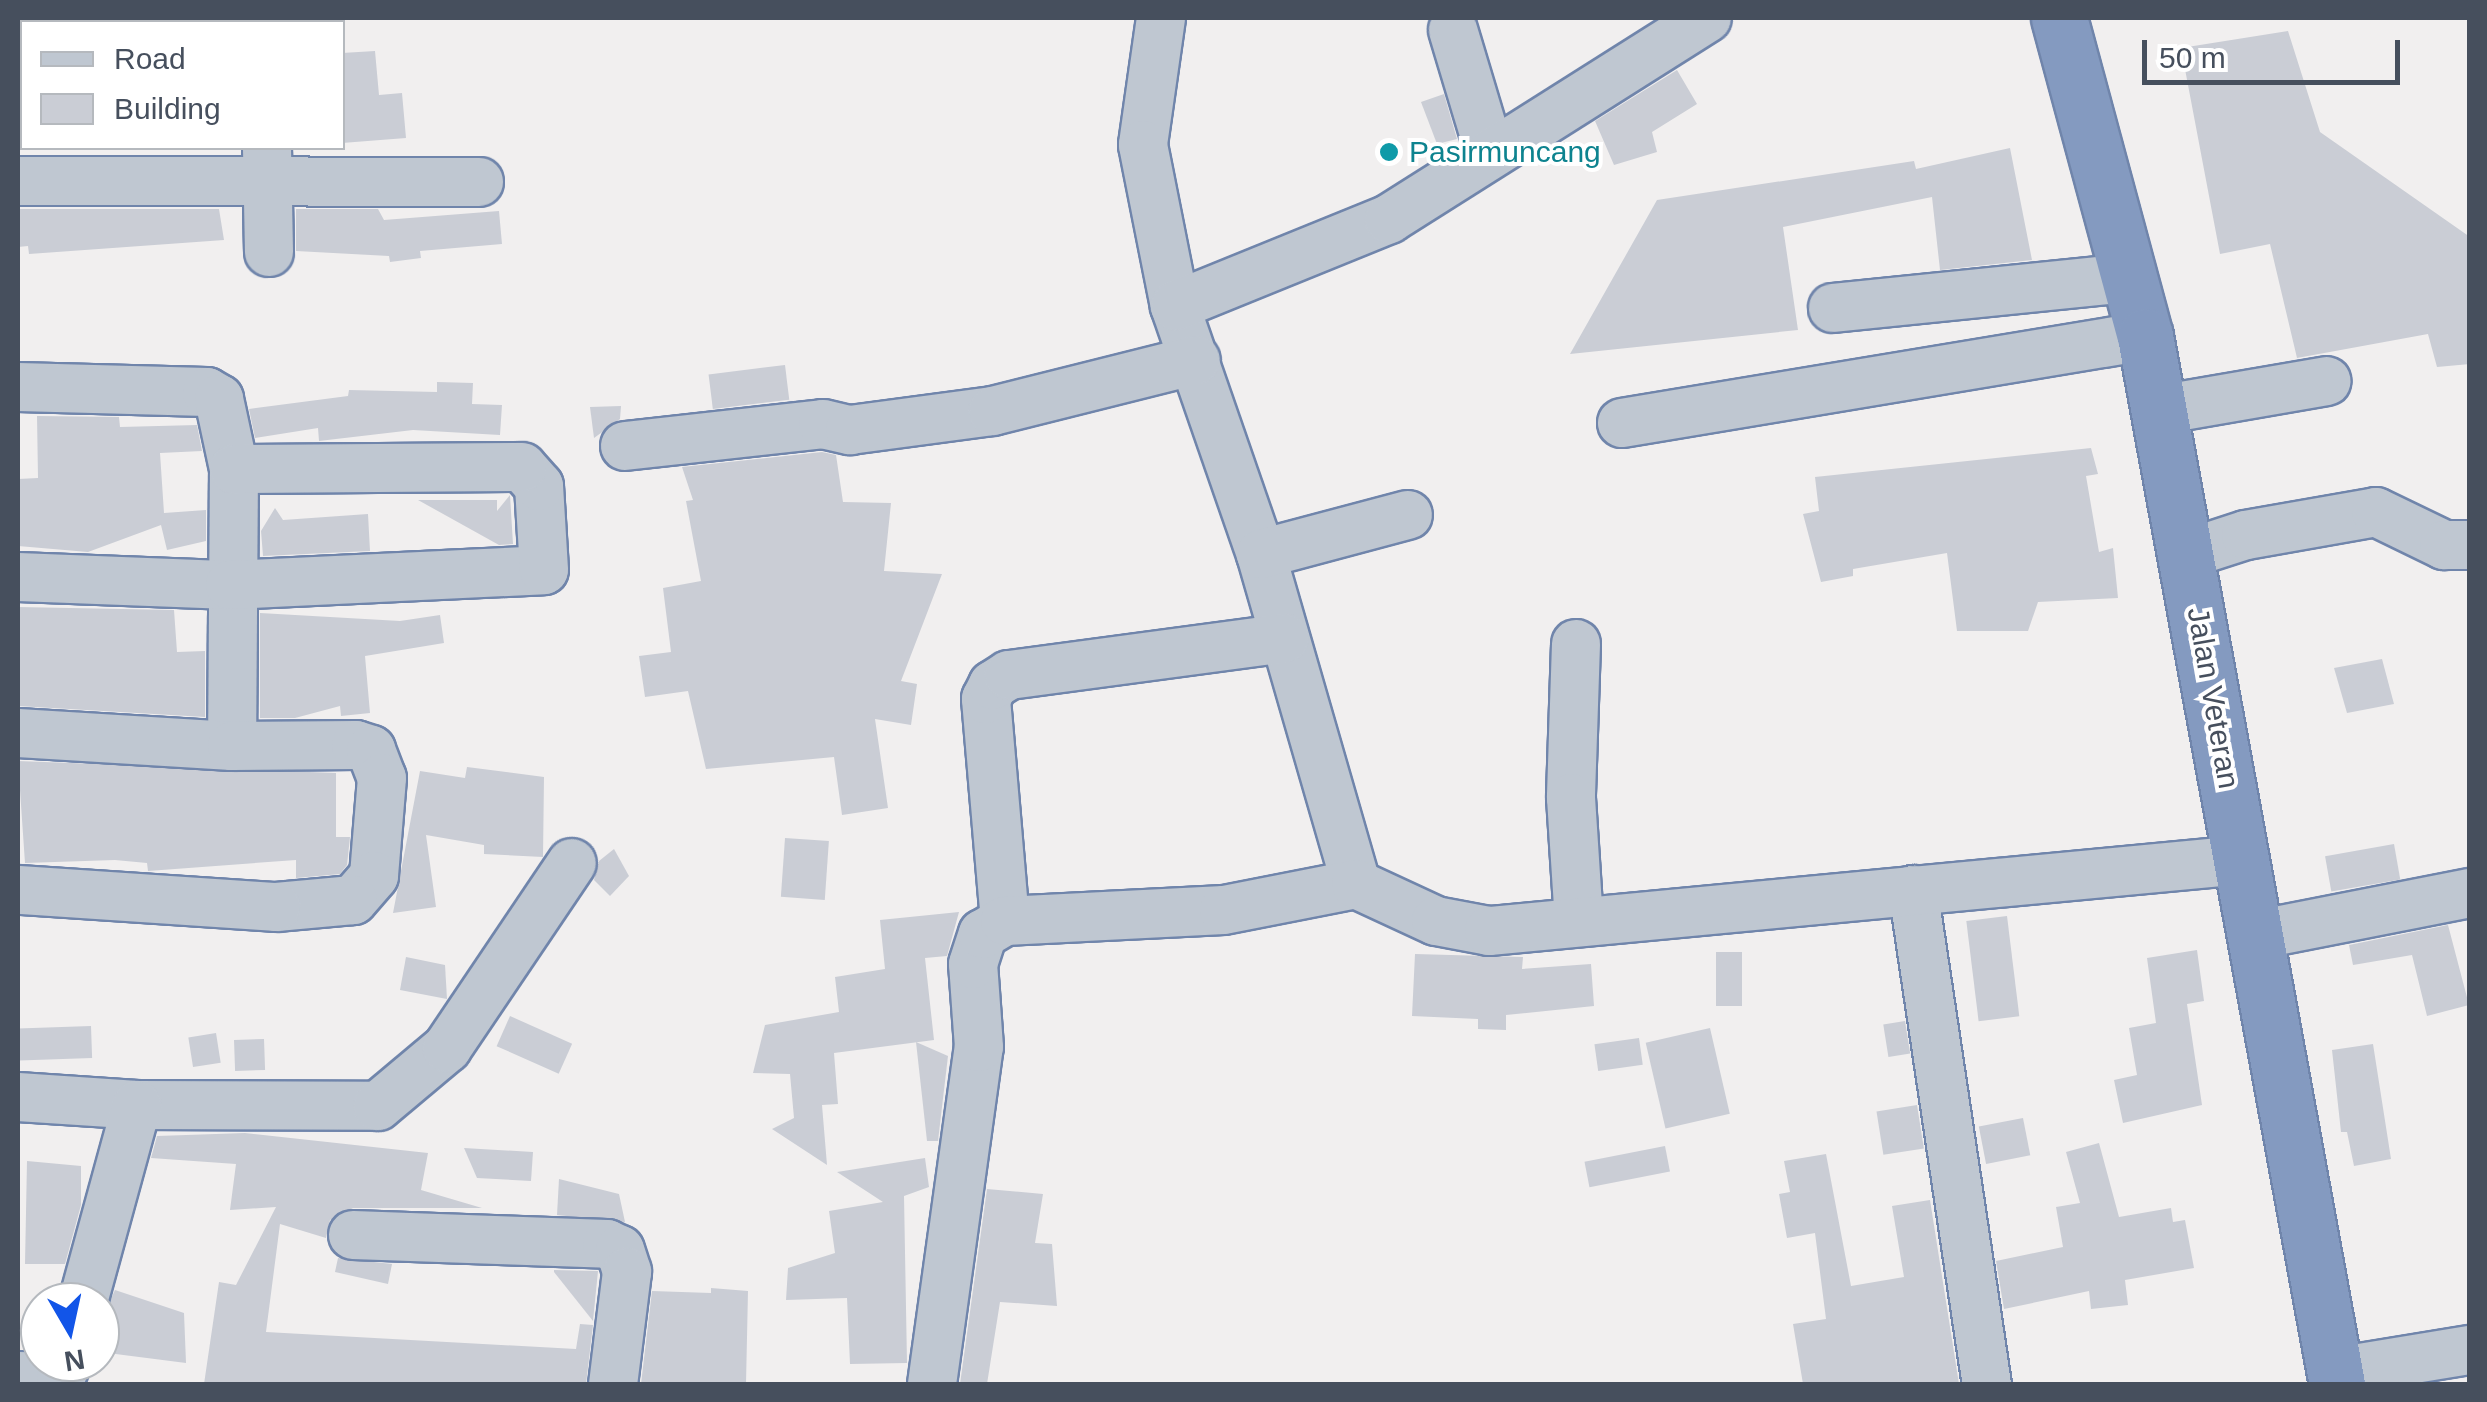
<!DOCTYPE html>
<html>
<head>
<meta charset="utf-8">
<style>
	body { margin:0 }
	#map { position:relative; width:2487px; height:1402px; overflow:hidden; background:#f1efef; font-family:Arial,sans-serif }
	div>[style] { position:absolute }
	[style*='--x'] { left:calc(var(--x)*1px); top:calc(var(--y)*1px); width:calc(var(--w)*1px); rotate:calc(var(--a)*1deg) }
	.building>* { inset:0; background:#cacdd5; transform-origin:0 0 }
	.roads { filter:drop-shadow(2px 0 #7085ab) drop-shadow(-2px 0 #7085ab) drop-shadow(0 2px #7085ab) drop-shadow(0 -2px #7085ab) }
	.minor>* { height:48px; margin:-24px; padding:0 24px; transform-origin:24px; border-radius:24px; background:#bfc7d1 }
	.highway>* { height:55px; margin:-27.5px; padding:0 27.5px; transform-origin:27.5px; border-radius:27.5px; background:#849ac0 }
	.dots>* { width:28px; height:28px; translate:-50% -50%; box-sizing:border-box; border:5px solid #fff; border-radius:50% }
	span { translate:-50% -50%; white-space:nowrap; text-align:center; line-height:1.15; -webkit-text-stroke:8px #fff; paint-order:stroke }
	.culture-label { font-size:30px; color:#0d838f }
	.left { translate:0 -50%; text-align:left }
	.street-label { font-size:30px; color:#464f5d }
	.frame { position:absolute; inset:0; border:20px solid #464f5d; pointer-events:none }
	.legend { position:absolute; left:20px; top:20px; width:325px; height:130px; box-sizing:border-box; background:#fff; border:2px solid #b5b9be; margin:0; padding:12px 18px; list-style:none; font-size:30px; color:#464f5d }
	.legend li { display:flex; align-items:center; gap:20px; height:50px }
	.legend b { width:50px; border:2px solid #b5b9be }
	.north { position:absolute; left:20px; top:1282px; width:100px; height:100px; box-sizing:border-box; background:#fff; border:2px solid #b5b9be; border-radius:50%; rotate:171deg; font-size:28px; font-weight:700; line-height:40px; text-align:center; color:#464f5d }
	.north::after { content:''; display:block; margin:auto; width:35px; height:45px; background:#1255e8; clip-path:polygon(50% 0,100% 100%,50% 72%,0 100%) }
	.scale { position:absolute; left:2142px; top:40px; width:258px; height:45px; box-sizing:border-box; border:5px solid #464f5d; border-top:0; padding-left:12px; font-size:30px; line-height:35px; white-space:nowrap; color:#464f5d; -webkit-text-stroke:8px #fff; paint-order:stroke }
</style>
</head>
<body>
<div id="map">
	<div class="building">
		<i style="clip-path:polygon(2288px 31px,2320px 132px,2470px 237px,2470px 364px,2437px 367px,2428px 334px,2297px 358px,2270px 244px,2220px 254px,2181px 48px)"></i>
		<i style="clip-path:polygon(375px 51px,379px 95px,402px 93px,406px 138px,342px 143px,342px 53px)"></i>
		<i style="clip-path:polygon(1677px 70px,1697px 104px,1652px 132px,1657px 152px,1614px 165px,1595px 121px)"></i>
		<i style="clip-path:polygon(1444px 94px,1457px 139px,1437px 144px,1421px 102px)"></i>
		<i style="clip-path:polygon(2010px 148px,2032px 260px,1940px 270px,1932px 197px,1783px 227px,1798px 330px,1570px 354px,1657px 200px,1914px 161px,1916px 169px)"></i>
		<i style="clip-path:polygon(18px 209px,219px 209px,224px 240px,29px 254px,28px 246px,18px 247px)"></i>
		<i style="clip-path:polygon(296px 209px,378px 209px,384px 220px,499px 211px,502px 244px,420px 251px,421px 258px,390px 262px,389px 256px,296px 251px)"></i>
		<i style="left:785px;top:365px;width:35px;height:77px;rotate:83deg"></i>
		<i style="clip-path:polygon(437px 382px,473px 383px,472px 404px,502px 405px,500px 435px,413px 430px,319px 441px,318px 428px,255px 438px,249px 409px,348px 396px,349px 390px,437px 392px)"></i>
		<i style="clip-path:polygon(621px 406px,620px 419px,594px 438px,590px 407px)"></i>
		<i style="clip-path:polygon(37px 416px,119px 417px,120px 427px,197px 425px,202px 451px,160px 453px,164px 513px,206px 510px,206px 541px,167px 550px,161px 525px,88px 552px,18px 546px,18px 479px,38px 478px)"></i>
		<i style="clip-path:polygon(2091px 448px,2098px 474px,2086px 476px,2099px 552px,2113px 548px,2118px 598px,2038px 602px,2028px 631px,1957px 631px,1947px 553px,1853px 569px,1853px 576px,1821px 582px,1803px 514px,1819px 511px,1815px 477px)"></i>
		<i style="clip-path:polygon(822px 452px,836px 455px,843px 502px,891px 503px,884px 571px,942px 574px,901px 681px,917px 684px,911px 725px,875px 719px,888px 808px,842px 815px,834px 757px,706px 769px,688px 691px,645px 697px,639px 656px,671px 652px,663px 588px,701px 581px,686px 501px,693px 500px,682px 467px)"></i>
		<i style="clip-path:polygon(510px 495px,513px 544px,499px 545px,418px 500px,497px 500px,497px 511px)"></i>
		<i style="clip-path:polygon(275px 508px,283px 520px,368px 514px,370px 551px,263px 556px,261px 531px)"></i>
		<i style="clip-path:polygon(18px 607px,174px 610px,177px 652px,205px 651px,205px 717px,18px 706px)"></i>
		<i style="clip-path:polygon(260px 613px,400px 621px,440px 615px,444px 643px,365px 656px,370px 713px,341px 716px,340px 706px,295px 718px,260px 718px)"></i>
		<i style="clip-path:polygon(2382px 659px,2394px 704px,2347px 713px,2334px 668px)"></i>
		<i style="clip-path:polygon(18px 761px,336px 773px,336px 837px,350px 837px,347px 865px,340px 874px,296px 878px,296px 860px,148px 871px,147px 863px,115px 860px,25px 863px)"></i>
		<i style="clip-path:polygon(467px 767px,544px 777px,543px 857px,484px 854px,484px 845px,426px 835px,436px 907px,393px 913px,420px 771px,465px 778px)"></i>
		<i style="left:785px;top:838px;width:44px;height:59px;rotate:4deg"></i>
		<i style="left:2394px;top:844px;width:36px;height:70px;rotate:80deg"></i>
		<i style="clip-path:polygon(614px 849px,629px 876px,610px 896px,594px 880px,599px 861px)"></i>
		<i style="clip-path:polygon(959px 912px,947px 956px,925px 958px,934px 1040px,834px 1053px,838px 1104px,822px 1105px,827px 1165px,772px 1129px,794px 1118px,790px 1074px,753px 1073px,765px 1025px,839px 1012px,835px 977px,885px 969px,880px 920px)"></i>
		<i style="left:2007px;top:916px;width:101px;height:41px;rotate:83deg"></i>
		<i style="clip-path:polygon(2448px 925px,2469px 1005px,2427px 1016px,2412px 955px,2353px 965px,2349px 945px)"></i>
		<i style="clip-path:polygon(2197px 950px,2204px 1001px,2187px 1004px,2202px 1105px,2123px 1123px,2114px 1080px,2137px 1075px,2129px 1028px,2156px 1023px,2147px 958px)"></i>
		<i style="left:1716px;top:952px;width:26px;height:54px"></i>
		<i style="clip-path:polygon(1415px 954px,1523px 957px,1522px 969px,1591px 964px,1594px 1006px,1506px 1015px,1506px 1030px,1478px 1029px,1478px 1019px,1412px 1016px)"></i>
		<i style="clip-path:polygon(406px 957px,445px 965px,447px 999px,400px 990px)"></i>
		<i style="left:510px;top:1016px;width:68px;height:33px;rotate:24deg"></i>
		<i style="left:1905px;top:1021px;width:33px;height:22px;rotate:81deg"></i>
		<i style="left:91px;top:1026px;width:32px;height:73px;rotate:88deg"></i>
		<i style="left:1710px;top:1028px;width:88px;height:66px;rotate:77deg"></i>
		<i style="left:216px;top:1033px;width:30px;height:28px;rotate:81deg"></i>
		<i style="left:1639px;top:1038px;width:27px;height:45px;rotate:82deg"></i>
		<i style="left:264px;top:1039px;width:31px;height:30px;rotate:88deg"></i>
		<i style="clip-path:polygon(916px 1042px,948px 1056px,938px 1141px,927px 1141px)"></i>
		<i style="clip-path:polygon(2373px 1044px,2391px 1159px,2354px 1166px,2347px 1132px,2341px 1132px,2332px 1050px)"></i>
		<i style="left:1917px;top:1105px;width:44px;height:41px;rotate:81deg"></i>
		<i style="left:2023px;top:1118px;width:38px;height:45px;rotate:79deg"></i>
		<i style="clip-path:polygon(245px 1133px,428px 1153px,421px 1190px,482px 1208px,353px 1208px,330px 1220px,326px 1238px,280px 1224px,266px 1332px,576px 1349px,580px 1324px,593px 1325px,586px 1384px,204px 1384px,219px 1282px,236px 1285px,276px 1207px,230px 1210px,236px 1164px,151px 1158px,157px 1136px)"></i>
		<i style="clip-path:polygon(2099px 1143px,2119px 1217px,2171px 1208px,2173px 1222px,2185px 1220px,2194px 1268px,2125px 1280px,2128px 1305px,2091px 1309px,2089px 1291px,2004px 1309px,1996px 1261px,2063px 1247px,2056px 1207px,2080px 1203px,2066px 1152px)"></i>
		<i style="left:1665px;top:1146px;width:26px;height:82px;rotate:79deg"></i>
		<i style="clip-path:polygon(464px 1148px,533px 1152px,531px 1181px,477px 1178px)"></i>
		<i style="clip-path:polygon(1826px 1154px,1851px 1286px,1904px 1277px,1892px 1206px,1930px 1200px,1959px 1384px,1803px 1384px,1793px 1324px,1826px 1319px,1815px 1233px,1787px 1238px,1779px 1194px,1790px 1192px,1784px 1161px)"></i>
		<i style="clip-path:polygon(925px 1158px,929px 1187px,904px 1196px,907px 1363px,850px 1364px,847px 1298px,786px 1300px,788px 1268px,835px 1253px,829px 1211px,883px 1202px,837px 1172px)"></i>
		<i style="clip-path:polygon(27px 1161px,81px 1166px,81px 1205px,65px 1264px,25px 1264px)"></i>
		<i style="clip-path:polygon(559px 1179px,619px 1194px,625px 1222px,557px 1215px)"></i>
		<i style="clip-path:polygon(987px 1189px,1043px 1194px,1035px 1243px,1052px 1244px,1057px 1306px,1000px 1302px,987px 1384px,960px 1384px)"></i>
		<i style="clip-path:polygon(338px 1258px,392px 1264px,388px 1284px,335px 1272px)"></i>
		<i style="clip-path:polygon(554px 1270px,598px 1271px,593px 1321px,554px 1272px)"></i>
		<i style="clip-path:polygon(711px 1288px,748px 1291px,746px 1384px,641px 1384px,652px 1291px,711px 1293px)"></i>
		<i style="clip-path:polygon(115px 1290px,184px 1313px,186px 1363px,100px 1352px,100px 1323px)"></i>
	</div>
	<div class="roads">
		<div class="minor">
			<i style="--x:1161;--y:18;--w:128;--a:98.1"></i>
			<i style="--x:1143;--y:145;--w:164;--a:78.8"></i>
			<i style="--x:1175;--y:306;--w:262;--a:70.9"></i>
			<i style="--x:1261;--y:554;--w:343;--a:73.9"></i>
			<i style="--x:90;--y:22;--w:4;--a:-76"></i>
			<i style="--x:269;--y:22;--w:4;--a:-76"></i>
			<i style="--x:1453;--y:30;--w:128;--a:73.3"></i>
			<i style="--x:18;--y:54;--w:4;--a:-14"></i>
			<i style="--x:267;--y:148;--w:104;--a:88.9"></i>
			<i style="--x:18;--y:181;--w:461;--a:0.1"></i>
			<i style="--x:1175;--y:306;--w:231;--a:-22.1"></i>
			<i style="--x:1389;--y:219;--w:376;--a:-32.3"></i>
			<i style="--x:1833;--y:308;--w:298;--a:-5.8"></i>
			<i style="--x:18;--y:387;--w:189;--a:1.5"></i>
			<i style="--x:207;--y:392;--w:14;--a:30"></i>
			<i style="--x:219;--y:399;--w:72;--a:77.9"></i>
			<i style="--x:234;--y:469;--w:277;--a:90.4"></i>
			<i style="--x:2159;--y:410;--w:170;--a:-9.8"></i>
			<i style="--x:1622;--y:423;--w:530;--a:-9.44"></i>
			<i style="--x:625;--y:446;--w:199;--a:-6.3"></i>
			<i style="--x:823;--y:424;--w:28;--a:13"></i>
			<i style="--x:850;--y:430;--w:144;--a:-7.6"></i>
			<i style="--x:993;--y:411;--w:209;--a:-14.1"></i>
			<i style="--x:1261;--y:554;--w:152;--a:-14.9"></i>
			<i style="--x:2187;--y:554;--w:62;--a:-17.9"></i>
			<i style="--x:2246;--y:535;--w:132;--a:-10"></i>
			<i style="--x:2376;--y:512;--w:76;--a:25.9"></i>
			<i style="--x:2444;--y:545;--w:26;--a:0"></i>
			<i style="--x:18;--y:577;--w:212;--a:2.2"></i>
			<i style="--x:230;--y:585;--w:314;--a:-2.7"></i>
			<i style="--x:544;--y:570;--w:84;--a:-93.4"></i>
			<i style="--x:539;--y:486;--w:25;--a:-132"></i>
			<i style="--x:522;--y:467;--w:288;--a:179.6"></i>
			<i style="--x:1576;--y:644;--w:154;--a:91.9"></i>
			<i style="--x:1571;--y:798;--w:124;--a:86.3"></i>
			<i style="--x:18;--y:733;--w:214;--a:3.5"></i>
			<i style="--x:232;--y:746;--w:124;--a:-0.5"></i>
			<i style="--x:356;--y:745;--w:16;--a:18"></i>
			<i style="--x:371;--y:750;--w:30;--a:69"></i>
			<i style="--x:382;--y:778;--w:98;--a:94.7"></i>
			<i style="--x:374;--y:876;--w:32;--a:131"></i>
			<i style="--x:353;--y:900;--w:77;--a:174.8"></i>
			<i style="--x:276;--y:907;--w:259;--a:-176.2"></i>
			<i style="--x:1913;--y:890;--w:500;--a:81.5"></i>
			<i style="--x:1005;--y:921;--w:223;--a:-94.9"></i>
			<i style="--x:986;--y:699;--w:16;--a:-63"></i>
			<i style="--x:993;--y:685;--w:19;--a:-32"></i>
			<i style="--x:1009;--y:675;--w:278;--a:-7.6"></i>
			<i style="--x:2256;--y:935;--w:218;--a:-11.1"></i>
			<i style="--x:18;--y:1097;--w:119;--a:3.8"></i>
			<i style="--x:137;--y:1105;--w:241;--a:0.2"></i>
			<i style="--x:378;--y:1106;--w:90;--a:-40"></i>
			<i style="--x:447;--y:1048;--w:223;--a:-56"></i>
			<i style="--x:353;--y:1235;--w:254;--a:2"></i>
			<i style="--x:607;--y:1244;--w:14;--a:25"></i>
			<i style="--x:620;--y:1250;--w:23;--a:72"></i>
			<i style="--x:627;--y:1272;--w:113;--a:97.1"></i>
			<i style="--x:83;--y:1302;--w:204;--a:-74.7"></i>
			<i style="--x:2335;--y:1372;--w:137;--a:-9.3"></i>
			<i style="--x:18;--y:1376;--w:43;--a:1.3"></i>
			<i style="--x:61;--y:1377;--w:16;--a:-68"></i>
			<i style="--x:932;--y:1384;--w:340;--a:-82.1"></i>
			<i style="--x:979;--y:1047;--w:83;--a:-94.1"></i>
			<i style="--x:973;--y:964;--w:32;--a:-72"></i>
			<i style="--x:983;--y:934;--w:26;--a:-31"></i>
			<i style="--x:1005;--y:921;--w:219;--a:-2.9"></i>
			<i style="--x:1224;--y:910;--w:135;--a:-11.1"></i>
			<i style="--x:1356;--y:884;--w:88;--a:24.8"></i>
			<i style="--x:1436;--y:921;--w:54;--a:10.7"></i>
			<i style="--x:1489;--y:931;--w:756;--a:-5.39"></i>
		</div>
		<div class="highway">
			<i style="--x:2059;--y:18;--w:329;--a:74.9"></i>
			<i style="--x:2145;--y:336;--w:1065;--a:79.62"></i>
		</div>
	</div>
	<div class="dots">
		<i style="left:1389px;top:152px;background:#0f9aa8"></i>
	</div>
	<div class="culture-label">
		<span class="left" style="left:1409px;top:152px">Pasirmuncang</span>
	</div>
	<div class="street-label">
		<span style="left:2213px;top:698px;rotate:80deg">Jalan Veteran</span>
	</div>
	<div class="frame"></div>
	<ul class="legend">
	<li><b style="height:12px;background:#bfc7d1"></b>Road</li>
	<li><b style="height:28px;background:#cacdd5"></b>Building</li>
	</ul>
	<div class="north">N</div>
	<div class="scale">50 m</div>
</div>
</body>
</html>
